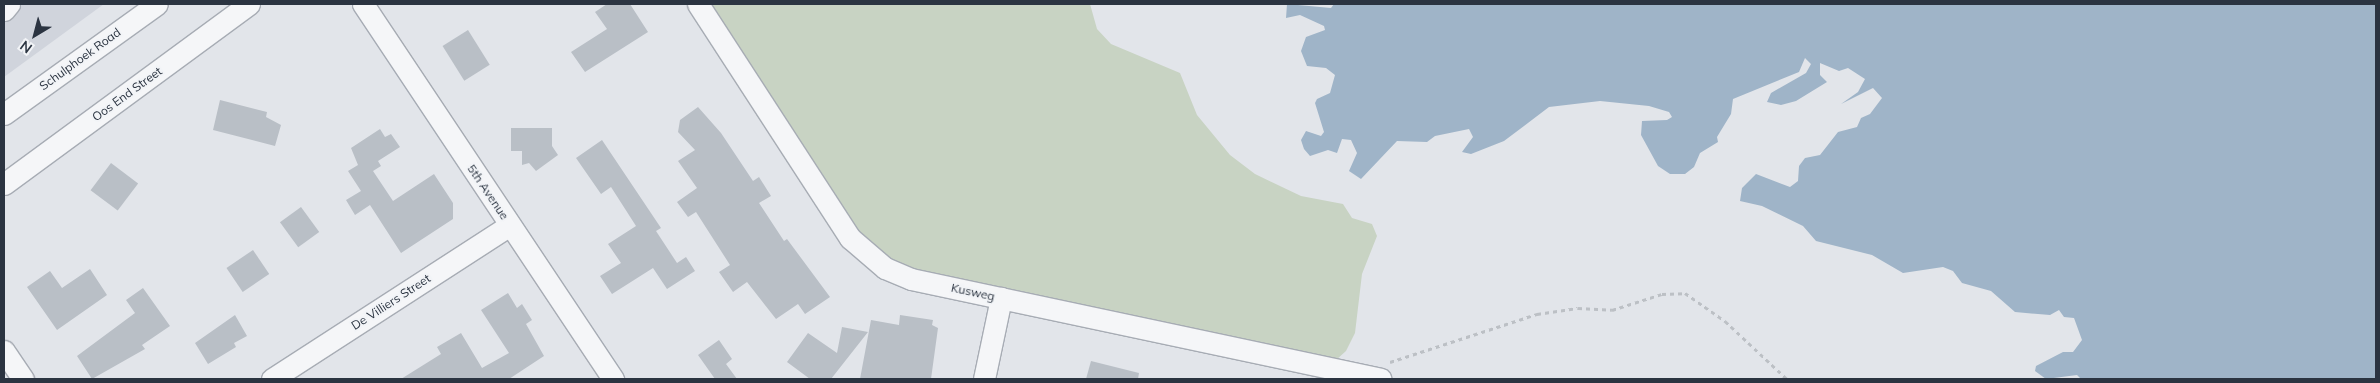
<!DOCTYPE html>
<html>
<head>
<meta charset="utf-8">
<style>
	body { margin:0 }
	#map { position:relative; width:2380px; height:383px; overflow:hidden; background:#e2e5ea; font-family:Mulish,sans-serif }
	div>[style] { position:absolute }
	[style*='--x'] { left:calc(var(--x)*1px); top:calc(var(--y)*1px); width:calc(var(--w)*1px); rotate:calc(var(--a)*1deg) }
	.built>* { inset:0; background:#d0d4dc }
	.green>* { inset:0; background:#c8d3c3 }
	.water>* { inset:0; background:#9fb4c8 }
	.building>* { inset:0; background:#b9bfc6; transform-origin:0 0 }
	.path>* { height:3px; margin-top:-1.5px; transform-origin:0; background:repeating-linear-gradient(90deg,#bcc0c5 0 4px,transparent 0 8px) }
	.roads { filter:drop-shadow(1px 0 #a7acb4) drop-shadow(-1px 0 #a7acb4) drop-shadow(0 1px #a7acb4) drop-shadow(0 -1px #a7acb4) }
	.minor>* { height:21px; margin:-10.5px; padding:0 10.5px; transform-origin:10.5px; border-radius:10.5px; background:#f5f6f8 }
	span { translate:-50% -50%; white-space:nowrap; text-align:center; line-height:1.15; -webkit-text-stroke:4px #f2f4f7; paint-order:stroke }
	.street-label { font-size:12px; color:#2b3441 }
	.frame { position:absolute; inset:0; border:5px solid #2b3441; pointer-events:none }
	.north { position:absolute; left:10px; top:10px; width:50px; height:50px; -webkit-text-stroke:4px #f2f4f7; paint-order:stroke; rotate:217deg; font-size:14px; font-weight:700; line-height:20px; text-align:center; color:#2b3441 }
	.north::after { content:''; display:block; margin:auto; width:18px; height:22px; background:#2b3441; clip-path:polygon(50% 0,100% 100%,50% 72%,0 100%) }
</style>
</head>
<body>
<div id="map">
	<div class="built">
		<i style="clip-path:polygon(4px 4px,104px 4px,4px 77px)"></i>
	</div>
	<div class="green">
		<i style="clip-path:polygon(710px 4px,1090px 4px,1097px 29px,1111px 44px,1180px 73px,1197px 115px,1230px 155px,1255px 174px,1301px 196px,1343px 204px,1352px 218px,1372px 224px,1377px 236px,1362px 274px,1355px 333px,1346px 351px,1336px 360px,912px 270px,888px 259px,862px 238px)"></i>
	</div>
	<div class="water">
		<i style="clip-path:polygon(1287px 4px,1331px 8px,1334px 4px,2376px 4px,2376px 379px,2081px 379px,2077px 375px,2046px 379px,2035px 371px,2036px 366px,2063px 352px,2073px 352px,2082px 340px,2074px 318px,2064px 317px,2059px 310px,2050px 315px,2015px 312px,1991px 291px,1962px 283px,1953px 271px,1943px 267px,1903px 273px,1872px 255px,1816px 241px,1803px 226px,1762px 206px,1740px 201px,1742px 188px,1756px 174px,1790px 187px,1798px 181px,1799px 166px,1805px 158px,1820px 155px,1838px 132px,1857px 127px,1861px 118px,1870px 114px,1882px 98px,1873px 88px,1841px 104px,1858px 92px,1865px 79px,1848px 68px,1839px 71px,1820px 63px,1820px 75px,1827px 82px,1796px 101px,1781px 105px,1767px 102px,1771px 93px,1806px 73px,1811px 64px,1805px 58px,1799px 72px,1733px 99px,1731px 114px,1717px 137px,1718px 142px,1700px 153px,1694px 167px,1685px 174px,1670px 174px,1658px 166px,1641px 135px,1642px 121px,1667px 120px,1672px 117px,1669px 112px,1649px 106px,1600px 101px,1549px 107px,1504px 141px,1471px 154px,1462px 152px,1473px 137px,1469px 129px,1435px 136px,1427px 142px,1397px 141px,1361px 179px,1349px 171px,1357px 153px,1351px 140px,1342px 139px,1337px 153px,1328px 150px,1310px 156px,1304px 149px,1301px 140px,1306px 131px,1321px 136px,1324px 132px,1315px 103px,1317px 99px,1330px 93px,1335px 75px,1326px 68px,1307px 66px,1301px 51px,1306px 37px,1325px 30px,1324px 26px,1300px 15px,1286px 18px)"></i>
	</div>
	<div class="building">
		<i style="clip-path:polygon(607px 4px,630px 4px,648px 32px,585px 72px,571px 52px,607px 29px,595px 12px)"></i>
		<i style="left:468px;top:30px;width:41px;height:30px;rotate:58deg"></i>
		<i style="clip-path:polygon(220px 100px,267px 112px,266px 117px,281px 125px,275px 146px,213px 130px)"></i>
		<i style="clip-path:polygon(698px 107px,721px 133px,753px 181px,759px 177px,771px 196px,759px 203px,784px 241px,787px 239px,830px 297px,805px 314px,798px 304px,776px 319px,747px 282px,733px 292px,719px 272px,730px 265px,696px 212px,688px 217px,677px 202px,697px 188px,678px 161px,695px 150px,678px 132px,680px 120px)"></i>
		<i style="clip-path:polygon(511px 128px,552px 128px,552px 146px,558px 155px,536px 171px,529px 163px,522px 165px,522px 151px,511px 151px)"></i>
		<i style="clip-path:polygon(380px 129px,385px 137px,391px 134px,400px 147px,378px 161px,381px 166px,373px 171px,393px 201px,434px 174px,453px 203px,453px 219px,401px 253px,370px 205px,355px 215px,346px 200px,361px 191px,348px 171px,358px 165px,351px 148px)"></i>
		<i style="clip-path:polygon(602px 140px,661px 228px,656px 231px,677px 263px,686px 257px,695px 271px,667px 289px,653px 268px,612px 294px,600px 276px,621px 263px,608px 244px,636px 226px,611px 187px,601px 194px,576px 158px)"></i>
		<i style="left:111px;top:163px;width:34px;height:34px;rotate:37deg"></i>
		<i style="left:301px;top:207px;width:31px;height:26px;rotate:54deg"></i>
		<i style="left:253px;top:250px;width:29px;height:32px;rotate:56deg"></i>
		<i style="clip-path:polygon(90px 269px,107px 295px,57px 330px,27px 287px,50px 271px,62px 288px)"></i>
		<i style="clip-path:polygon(143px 288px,170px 326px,142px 345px,145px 349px,92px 379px,77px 356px,135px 313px,126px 300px)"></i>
		<i style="clip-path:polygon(508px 293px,517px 308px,522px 304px,532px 320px,526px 324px,544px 356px,509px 379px,401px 379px,441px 354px,437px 347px,461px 333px,482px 368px,509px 353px,481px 310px)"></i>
		<i style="clip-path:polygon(235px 315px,247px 336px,234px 343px,236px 347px,208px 364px,195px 343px)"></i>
		<i style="clip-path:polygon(900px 315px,933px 320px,932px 325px,938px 328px,931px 379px,860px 379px,871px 320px,899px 325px)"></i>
		<i style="clip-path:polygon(842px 327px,868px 332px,831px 379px,810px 379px,787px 362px,808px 333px,837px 353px)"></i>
		<i style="clip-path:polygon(719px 340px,732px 359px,726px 364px,737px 379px,715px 379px,698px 355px)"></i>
		<i style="clip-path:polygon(1091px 361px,1139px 373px,1138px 379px,1086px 379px)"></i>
	</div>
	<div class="path">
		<i style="--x:1390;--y:362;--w:155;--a:-18.1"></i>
		<i style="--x:1537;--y:314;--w:41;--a:-8.3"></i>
		<i style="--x:1578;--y:308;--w:34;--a:3"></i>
		<i style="--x:1612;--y:310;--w:52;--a:-17.7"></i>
		<i style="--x:1662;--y:294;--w:23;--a:-2"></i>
		<i style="--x:1685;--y:293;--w:49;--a:35"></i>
		<i style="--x:1725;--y:321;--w:85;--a:43.1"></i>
	</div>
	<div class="roads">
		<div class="minor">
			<i style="--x:363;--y:4;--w:451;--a:56.3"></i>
			<i style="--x:698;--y:4;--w:279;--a:57"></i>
			<i style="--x:850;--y:238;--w:46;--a:40.6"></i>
			<i style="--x:885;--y:268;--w:28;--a:23"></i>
			<i style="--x:911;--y:279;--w:480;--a:12"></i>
			<i style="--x:4;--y:10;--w:8;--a:-50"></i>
			<i style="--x:4;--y:114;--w:188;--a:-35.7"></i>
			<i style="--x:4;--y:184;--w:304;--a:-36.3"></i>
			<i style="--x:4;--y:351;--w:34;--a:56"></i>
			<i style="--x:272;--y:379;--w:283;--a:-32.9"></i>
			<i style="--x:984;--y:379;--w:83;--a:-78.1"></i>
		</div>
	</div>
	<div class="street-label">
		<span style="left:80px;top:59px;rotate:-36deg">Schulphoek Road</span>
		<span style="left:127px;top:94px;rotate:-36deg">Oos End Street</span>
		<span style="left:488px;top:192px;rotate:56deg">5th Avenue</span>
		<span style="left:973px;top:292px;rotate:12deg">Kusweg</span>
		<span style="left:391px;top:302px;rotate:-33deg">De Villiers Street</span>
	</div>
	<div class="frame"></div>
	<div class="north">N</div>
</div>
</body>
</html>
